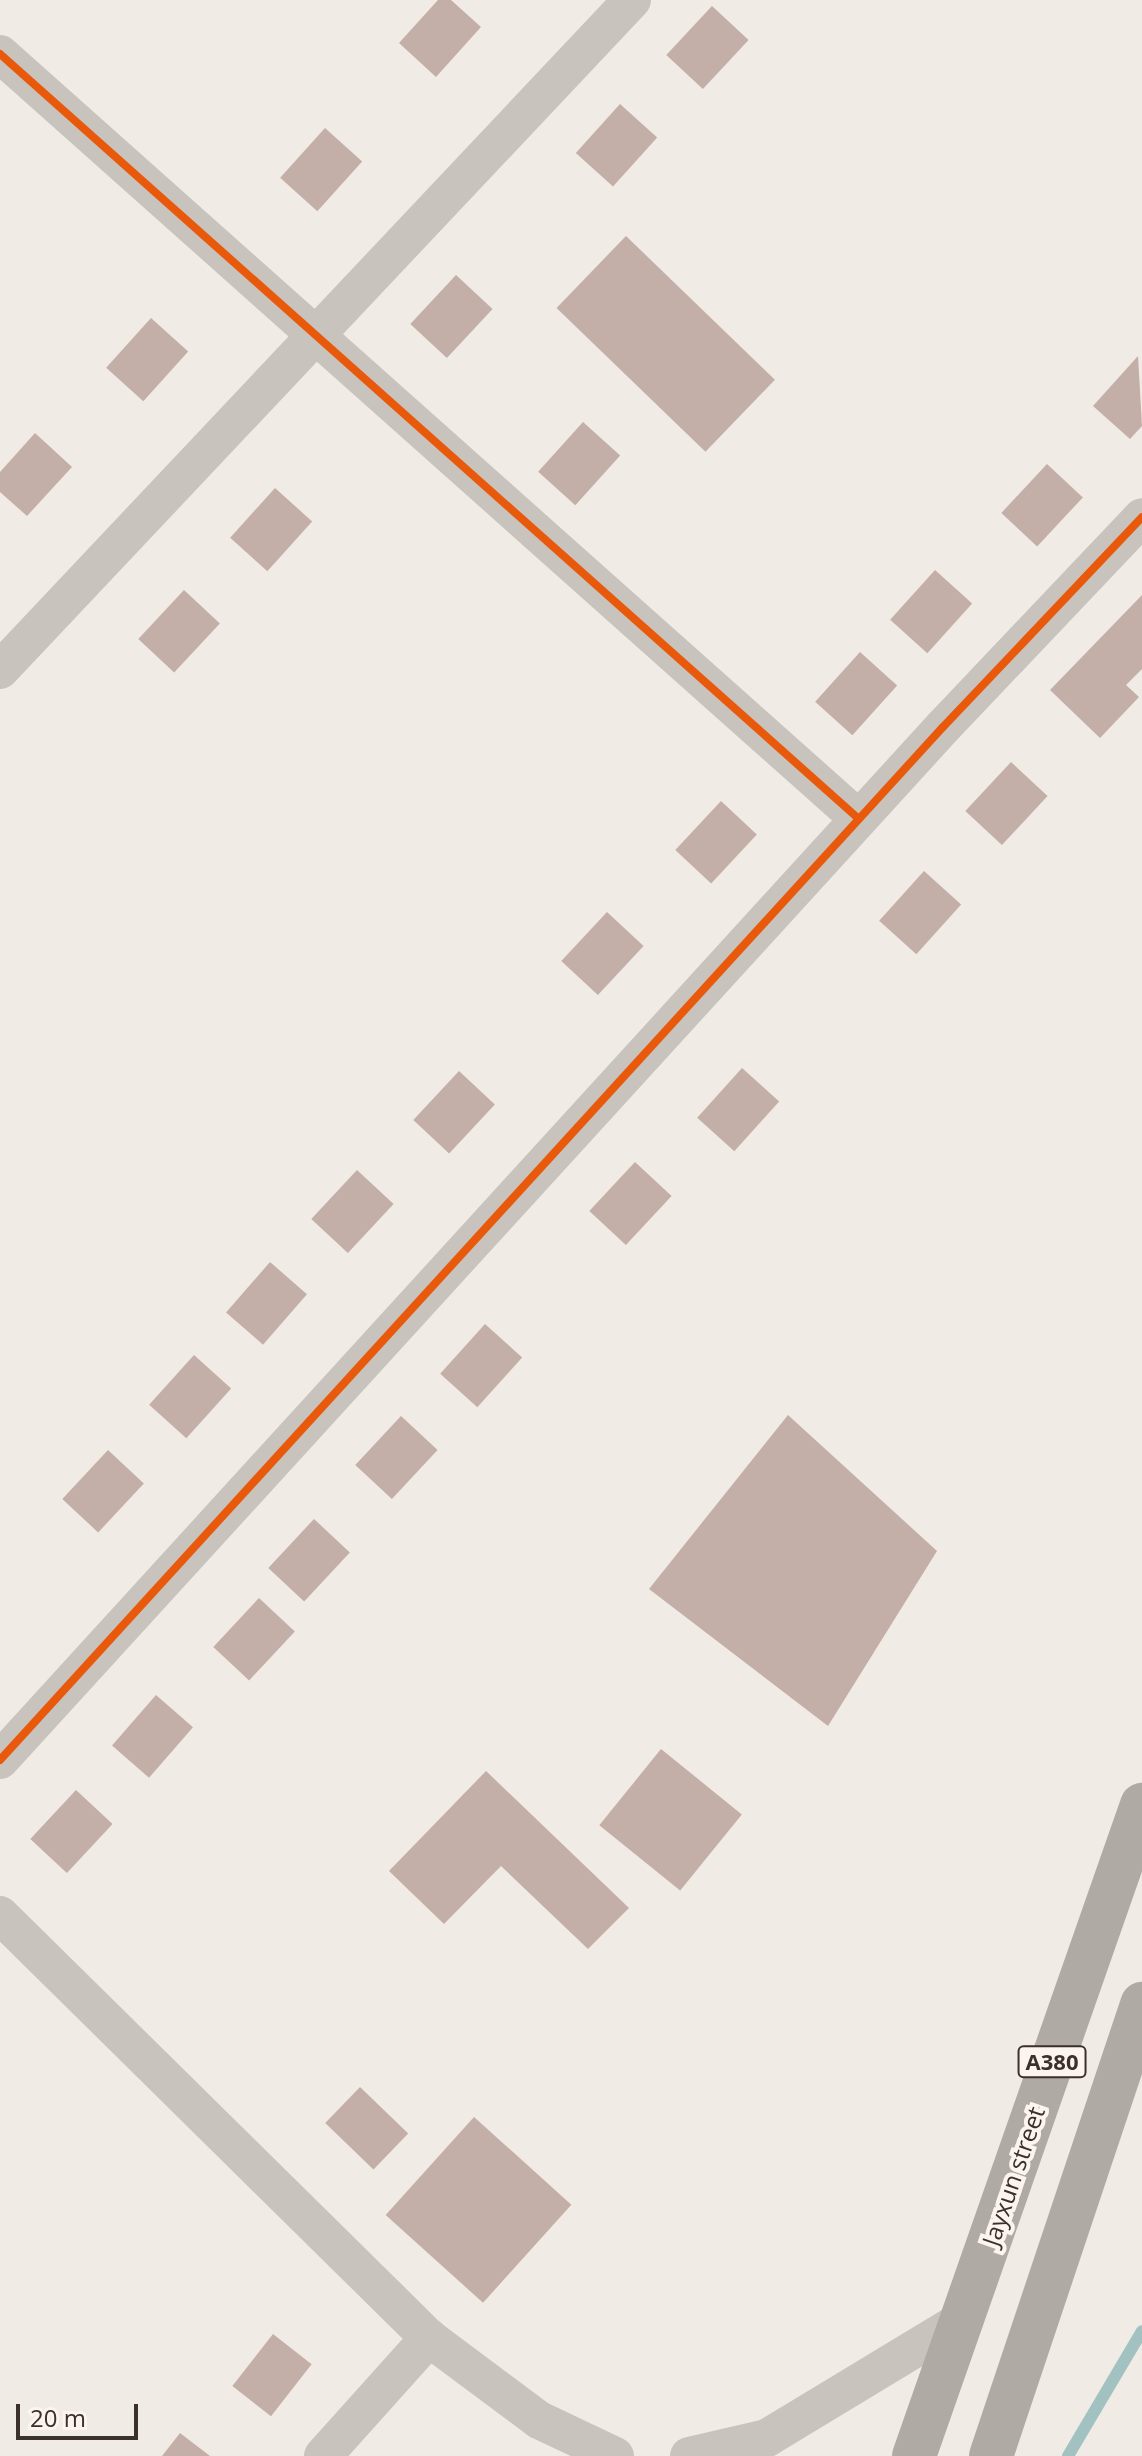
<!DOCTYPE html>
<html>
<head>
<meta charset="utf-8">
<style>
	body { margin:0 }
	#map { position:relative; width:1142px; height:2456px; overflow:hidden; background:#f0ebe5; font-family:"Open Sans",sans-serif }
	div>[style] { position:absolute }
	[style*='--x'] { left:calc(var(--x)*1px); top:calc(var(--y)*1px); width:calc(var(--w)*1px); rotate:calc(var(--a)*1deg) }
	.stream>* { height:12px; margin:-6px; padding:0 6px; transform-origin:6px; border-radius:6px; background:#a1c2c1 }
	.building>* { inset:0; background:#c3afa7; transform-origin:0 0 }
	.street>* { height:38px; margin:-19px; padding:0 19px; transform-origin:19px; border-radius:19px; background:#c9c3be }
	.highway>* { height:44px; margin:-22px; padding:0 22px; transform-origin:22px; border-radius:22px; background:#afaaa4 }
	.cycleway>* { height:8px; margin:-4px; padding:0 4px; transform-origin:4px; border-radius:4px; background:#e8590c }
	span { translate:-50% -50%; white-space:nowrap; text-align:center; line-height:1.15; -webkit-text-stroke:8px #fbf5ee; paint-order:stroke }
	.shield-label span { padding:2px 6px; background:#fbf5ee; border:2px solid; border-radius:6px; -webkit-text-stroke-width:0 }
	.shield-label { font-size:22px; color:#3b302b; font-weight:700 }
	.street-label { font-size:24px; color:#3b302b }
	.scale { position:absolute; left:16px; top:2404px; width:122px; height:36px; box-sizing:border-box; border:4px solid #3b302b; border-top:0; padding-left:10px; font-size:24px; line-height:28px; white-space:nowrap; color:#3b302b; -webkit-text-stroke:6px #fbf5ee; paint-order:stroke }
</style>
</head>
<body>
<div id="map">
	<div class="stream">
		<i style="--x:1068;--y:2456;--w:145;--a:-59.4"></i>
	</div>
	<div class="building">
		<i style="clip-path:polygon(438px 0,451px 0,481px 27px,436px 77px,399px 43px)"></i>
		<i style="left:712px;top:6px;width:50px;height:67px;rotate:43deg"></i>
		<i style="left:620px;top:104px;width:50px;height:66px;rotate:42deg"></i>
		<i style="left:325px;top:128px;width:50px;height:67px;rotate:42deg"></i>
		<i style="left:626px;top:236px;width:207px;height:100px;rotate:44deg"></i>
		<i style="left:456px;top:275px;width:50px;height:67px;rotate:43deg"></i>
		<i style="left:151px;top:318px;width:50px;height:67px;rotate:42deg"></i>
		<i style="clip-path:polygon(1138px 356px,1142px 426px,1130px 439px,1093px 406px)"></i>
		<i style="left:583px;top:422px;width:50px;height:67px;rotate:42deg"></i>
		<i style="clip-path:polygon(35px 433px,72px 467px,27px 516px,0 492px,0 472px)"></i>
		<i style="left:1047px;top:464px;width:49px;height:67px;rotate:43deg"></i>
		<i style="left:275px;top:488px;width:50px;height:67px;rotate:42deg"></i>
		<i style="left:935px;top:570px;width:50px;height:67px;rotate:42deg"></i>
		<i style="left:184px;top:590px;width:49px;height:67px;rotate:43deg"></i>
		<i style="clip-path:polygon(1142px 595px,1142px 669px,1126px 685px,1139px 697px,1100px 738px,1050px 690px)"></i>
		<i style="left:860px;top:652px;width:50px;height:67px;rotate:42deg"></i>
		<i style="left:1011px;top:762px;width:50px;height:67px;rotate:43deg"></i>
		<i style="left:721px;top:801px;width:49px;height:67px;rotate:43deg"></i>
		<i style="left:924px;top:871px;width:50px;height:67px;rotate:42deg"></i>
		<i style="left:607px;top:912px;width:50px;height:67px;rotate:43deg"></i>
		<i style="left:742px;top:1068px;width:50px;height:67px;rotate:42deg"></i>
		<i style="left:459px;top:1071px;width:49px;height:67px;rotate:43deg"></i>
		<i style="left:635px;top:1162px;width:50px;height:67px;rotate:43deg"></i>
		<i style="left:357px;top:1170px;width:50px;height:67px;rotate:43deg"></i>
		<i style="left:270px;top:1262px;width:49px;height:67px;rotate:41deg"></i>
		<i style="left:485px;top:1324px;width:50px;height:67px;rotate:42deg"></i>
		<i style="left:194px;top:1355px;width:50px;height:67px;rotate:42deg"></i>
		<i style="clip-path:polygon(788px 1415px,937px 1551px,828px 1726px,649px 1589px)"></i>
		<i style="left:401px;top:1416px;width:50px;height:67px;rotate:43deg"></i>
		<i style="left:108px;top:1450px;width:49px;height:67px;rotate:43deg"></i>
		<i style="left:314px;top:1519px;width:49px;height:67px;rotate:43deg"></i>
		<i style="left:259px;top:1598px;width:49px;height:67px;rotate:43deg"></i>
		<i style="left:156px;top:1695px;width:49px;height:67px;rotate:41deg"></i>
		<i style="left:661px;top:1749px;width:104px;height:98px;rotate:39deg"></i>
		<i style="clip-path:polygon(486px 1771px,629px 1908px,588px 1949px,501px 1866px,444px 1924px,389px 1871px)"></i>
		<i style="left:76px;top:1790px;width:50px;height:67px;rotate:43deg"></i>
		<i style="left:360px;top:2087px;width:67px;height:50px;rotate:44deg"></i>
		<i style="left:474px;top:2117px;width:131px;height:132px;rotate:42deg"></i>
		<i style="left:273px;top:2334px;width:49px;height:66px;rotate:38deg"></i>
		<i style="clip-path:polygon(180px 2433px,210px 2456px,162px 2456px)"></i>
	</div>
	<div class="street">
		<i style="--x:0;--y:54;--w:1150;--a:41.69"></i>
		<i style="--x:0;--y:670;--w:921;--a:-46.67"></i>
		<i style="--x:0;--y:1760;--w:1399;--a:-47.61"></i>
		<i style="--x:943;--y:727;--w:289;--a:-46.5"></i>
		<i style="--x:0;--y:1915;--w:602;--a:44.6"></i>
		<i style="--x:429;--y:2338;--w:137;--a:36.7"></i>
		<i style="--x:539;--y:2420;--w:84;--a:25.3"></i>
		<i style="--x:323;--y:2456;--w:159;--a:-48.1"></i>
		<i style="--x:689;--y:2456;--w:80;--a:-13"></i>
		<i style="--x:767;--y:2438;--w:228;--a:-31.2"></i>
	</div>
	<div class="highway">
		<i style="--x:914;--y:2456;--w:690;--a:-70.7"></i>
		<i style="--x:991;--y:2456;--w:477;--a:-71.5"></i>
	</div>
	<div class="cycleway">
		<i style="--x:0;--y:54;--w:1150;--a:41.69"></i>
		<i style="--x:0;--y:1760;--w:1399;--a:-47.61"></i>
		<i style="--x:943;--y:727;--w:289;--a:-46.5"></i>
	</div>
	<div class="shield-label">
		<span style="left:1052px;top:2062px">A380</span>
	</div>
	<div class="street-label">
		<span style="left:1013px;top:2176px;rotate:-71deg">Jayxun street</span>
	</div>
	<div class="scale">20 m</div>
</div>
</body>
</html>
